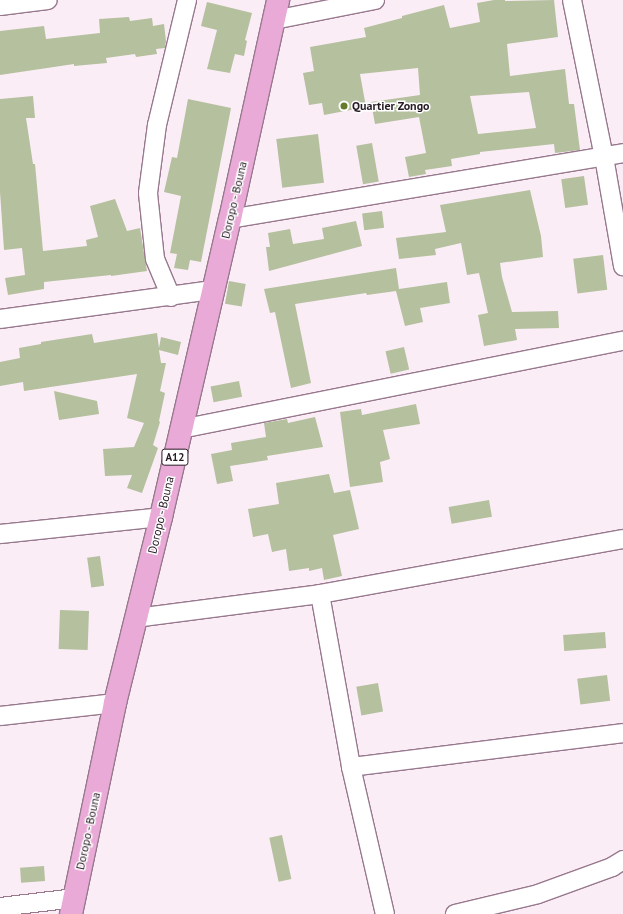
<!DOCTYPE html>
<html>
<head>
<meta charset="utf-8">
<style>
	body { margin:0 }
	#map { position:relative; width:623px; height:914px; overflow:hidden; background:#fbedf6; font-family:"PT Sans",sans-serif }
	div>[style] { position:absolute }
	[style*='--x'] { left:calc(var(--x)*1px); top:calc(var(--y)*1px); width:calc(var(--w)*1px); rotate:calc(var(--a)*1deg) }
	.building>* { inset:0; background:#b4c09e; transform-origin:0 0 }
	.roads { filter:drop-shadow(1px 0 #97788d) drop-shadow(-1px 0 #97788d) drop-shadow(0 1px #97788d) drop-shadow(0 -1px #97788d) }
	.minor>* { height:18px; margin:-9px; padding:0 9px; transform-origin:9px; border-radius:9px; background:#fff }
	.major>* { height:22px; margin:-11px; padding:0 11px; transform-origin:11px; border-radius:11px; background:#e9aad7 }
	.dots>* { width:11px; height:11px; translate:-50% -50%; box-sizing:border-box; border:2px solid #fff; border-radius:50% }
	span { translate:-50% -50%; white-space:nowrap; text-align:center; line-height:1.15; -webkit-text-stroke:3px #fff; paint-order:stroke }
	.shield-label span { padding:1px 3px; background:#fff; border:1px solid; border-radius:3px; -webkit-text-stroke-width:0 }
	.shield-label { font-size:11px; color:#271b24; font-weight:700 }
	.poi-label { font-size:12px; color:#271b24; font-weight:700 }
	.left { translate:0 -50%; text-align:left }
	.street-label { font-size:12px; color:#271b24 }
</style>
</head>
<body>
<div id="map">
	<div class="building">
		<i style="clip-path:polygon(evenodd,494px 0,505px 0,505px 1px,554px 0,558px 37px,507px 44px,510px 76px,565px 69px,569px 104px,574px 104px,580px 150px,555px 153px,554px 144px,480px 152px,480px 154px,451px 159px,452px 166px,425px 170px,426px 174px,409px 177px,405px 157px,426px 153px,419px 117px,375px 124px,371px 102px,420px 95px,418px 68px,360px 74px,366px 107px,324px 115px,322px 103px,309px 105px,303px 73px,314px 71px,310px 47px,366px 37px,364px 28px,402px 18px,402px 16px,444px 5px,450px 28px,480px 22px,477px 3px,494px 0,529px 92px,536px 128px,478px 134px,470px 96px,529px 92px)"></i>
		<i style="clip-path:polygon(207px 2px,252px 13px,245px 40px,247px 41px,244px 56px,235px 54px,230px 73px,207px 69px,217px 30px,201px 26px)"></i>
		<i style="clip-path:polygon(129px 17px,130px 21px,152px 18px,153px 26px,164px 24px,166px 41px,165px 48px,156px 49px,157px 54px,136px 57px,135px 54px,106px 58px,107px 63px,74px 66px,74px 64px,0 75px,0 31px,44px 26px,46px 39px,100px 33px,99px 19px)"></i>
		<i style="clip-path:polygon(33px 96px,35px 118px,26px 118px,33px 164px,35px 164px,43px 251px,87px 246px,86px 240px,98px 237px,90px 206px,115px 199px,127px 231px,140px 228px,147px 271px,111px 276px,111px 275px,44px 282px,44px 289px,8px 295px,5px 278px,25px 275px,22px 248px,4px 250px,0 192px,0 99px)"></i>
		<i style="clip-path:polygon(188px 99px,231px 108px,201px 262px,190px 260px,188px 270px,174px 268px,177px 254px,170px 253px,181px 196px,164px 192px,172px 157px,177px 158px)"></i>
		<i style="left:318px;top:134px;width:49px;height:42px;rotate:83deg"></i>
		<i style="left:372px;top:143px;width:39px;height:16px;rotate:80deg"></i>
		<i style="left:584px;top:176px;width:29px;height:23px;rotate:82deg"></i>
		<i style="clip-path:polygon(530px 190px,541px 236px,543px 257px,500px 263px,502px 277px,512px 312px,558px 311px,559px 328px,515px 329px,517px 340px,484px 346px,478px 315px,488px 313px,479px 273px,467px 275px,461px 243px,435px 249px,436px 255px,399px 259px,396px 238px,446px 232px,440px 205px)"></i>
		<i style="left:382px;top:211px;width:17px;height:20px;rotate:83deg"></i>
		<i style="clip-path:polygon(356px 221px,362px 246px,269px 271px,266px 247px,270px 247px,268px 233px,290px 229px,293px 244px,324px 239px,322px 228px)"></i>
		<i style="left:603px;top:255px;width:35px;height:30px;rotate:83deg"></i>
		<i style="clip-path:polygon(396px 268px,399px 289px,447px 282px,450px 303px,420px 308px,423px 322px,405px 326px,396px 291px,367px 295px,366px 293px,295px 304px,311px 383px,291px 388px,275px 312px,270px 313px,264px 289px)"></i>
		<i style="left:229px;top:281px;width:17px;height:23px;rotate:10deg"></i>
		<i style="clip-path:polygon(157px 333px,159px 348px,161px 337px,181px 342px,178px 355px,159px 350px,161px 363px,166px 363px,160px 391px,165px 393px,159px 421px,160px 422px,153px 445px,158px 448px,142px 493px,127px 488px,132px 475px,105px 476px,103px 449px,134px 447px,144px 423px,127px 418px,137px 374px,24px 391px,23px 382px,0 386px,0 362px,20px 358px,19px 348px,41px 344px,41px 342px,92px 334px,94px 343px)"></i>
		<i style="left:404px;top:347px;width:23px;height:19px;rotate:77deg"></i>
		<i style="left:239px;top:381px;width:16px;height:29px;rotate:79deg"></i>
		<i style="clip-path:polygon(54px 391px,97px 401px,99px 414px,59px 420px)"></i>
		<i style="clip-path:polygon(416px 404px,420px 424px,383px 430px,390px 459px,380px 462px,383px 482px,350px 487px,340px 412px,361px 409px,362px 415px)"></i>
		<i style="clip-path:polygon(315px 417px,323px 447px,267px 456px,268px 460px,230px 466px,233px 481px,217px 484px,211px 454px,232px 450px,231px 443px,266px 437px,264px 423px,287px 419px,288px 423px)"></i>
		<i style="clip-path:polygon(329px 474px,334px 493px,350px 490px,359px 529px,333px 535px,342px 576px,324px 580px,322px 568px,309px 571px,309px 568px,289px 571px,286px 549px,272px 552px,268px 534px,253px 537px,248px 509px,279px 504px,276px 483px)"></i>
		<i style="left:489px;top:500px;width:17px;height:41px;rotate:80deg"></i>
		<i style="left:100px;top:556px;width:30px;height:13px;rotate:82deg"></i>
		<i style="left:60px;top:610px;width:29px;height:39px;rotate:2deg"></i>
		<i style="left:605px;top:632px;width:16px;height:42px;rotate:86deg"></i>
		<i style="left:607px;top:675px;width:26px;height:30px;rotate:83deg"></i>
		<i style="left:378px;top:683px;width:29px;height:22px;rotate:80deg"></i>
		<i style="left:282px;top:835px;width:45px;height:13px;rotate:78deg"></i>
		<i style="left:44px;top:866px;width:15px;height:24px;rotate:86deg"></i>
	</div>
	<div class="roads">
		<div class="minor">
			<i style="--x:572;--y:0;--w:160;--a:78.5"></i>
			<i style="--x:604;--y:157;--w:111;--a:80.1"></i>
			<i style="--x:0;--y:6;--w:48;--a:-7.1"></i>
			<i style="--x:274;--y:20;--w:103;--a:-11.2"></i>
			<i style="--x:230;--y:219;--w:399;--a:-9.5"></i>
			<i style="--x:171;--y:297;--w:41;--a:-112.8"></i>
			<i style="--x:155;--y:259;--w:66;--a:-96.1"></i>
			<i style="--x:148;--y:193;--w:69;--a:-82.5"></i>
			<i style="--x:157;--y:125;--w:129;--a:-76.5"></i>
			<i style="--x:0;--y:319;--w:215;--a:-7.8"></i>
			<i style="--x:181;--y:429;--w:451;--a:-11.3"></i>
			<i style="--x:0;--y:534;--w:162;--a:-6"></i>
			<i style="--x:320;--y:594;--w:176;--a:79.8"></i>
			<i style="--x:351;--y:767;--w:151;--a:77"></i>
			<i style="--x:136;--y:618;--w:186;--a:-7.4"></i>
			<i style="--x:320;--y:594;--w:308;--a:-10.3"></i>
			<i style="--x:0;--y:716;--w:116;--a:-6.4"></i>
			<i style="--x:351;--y:767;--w:274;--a:-7.1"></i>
			<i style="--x:0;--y:907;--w:76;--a:-6.8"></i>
			<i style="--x:455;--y:914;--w:85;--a:-13.5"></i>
			<i style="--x:538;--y:894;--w:79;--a:-20"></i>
			<i style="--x:612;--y:867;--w:13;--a:-32"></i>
		</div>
		<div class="major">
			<i style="--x:71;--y:914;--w:216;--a:-78.2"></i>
			<i style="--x:115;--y:703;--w:192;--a:-76.1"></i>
			<i style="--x:161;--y:517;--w:306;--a:-77"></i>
			<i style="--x:230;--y:219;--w:224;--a:-77.6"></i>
		</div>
	</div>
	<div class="dots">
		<i style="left:344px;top:106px;background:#667b2b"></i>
	</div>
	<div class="shield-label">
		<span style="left:175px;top:457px">A12</span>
	</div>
	<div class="poi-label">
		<span class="left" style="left:352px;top:106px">Quartier Zongo</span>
	</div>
	<div class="street-label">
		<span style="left:234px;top:200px;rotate:-77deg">Doropo - Bouna</span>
		<span style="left:161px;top:515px;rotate:-77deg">Doropo - Bouna</span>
		<span style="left:88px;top:831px;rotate:-78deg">Doropo - Bouna</span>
	</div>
</div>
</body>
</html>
